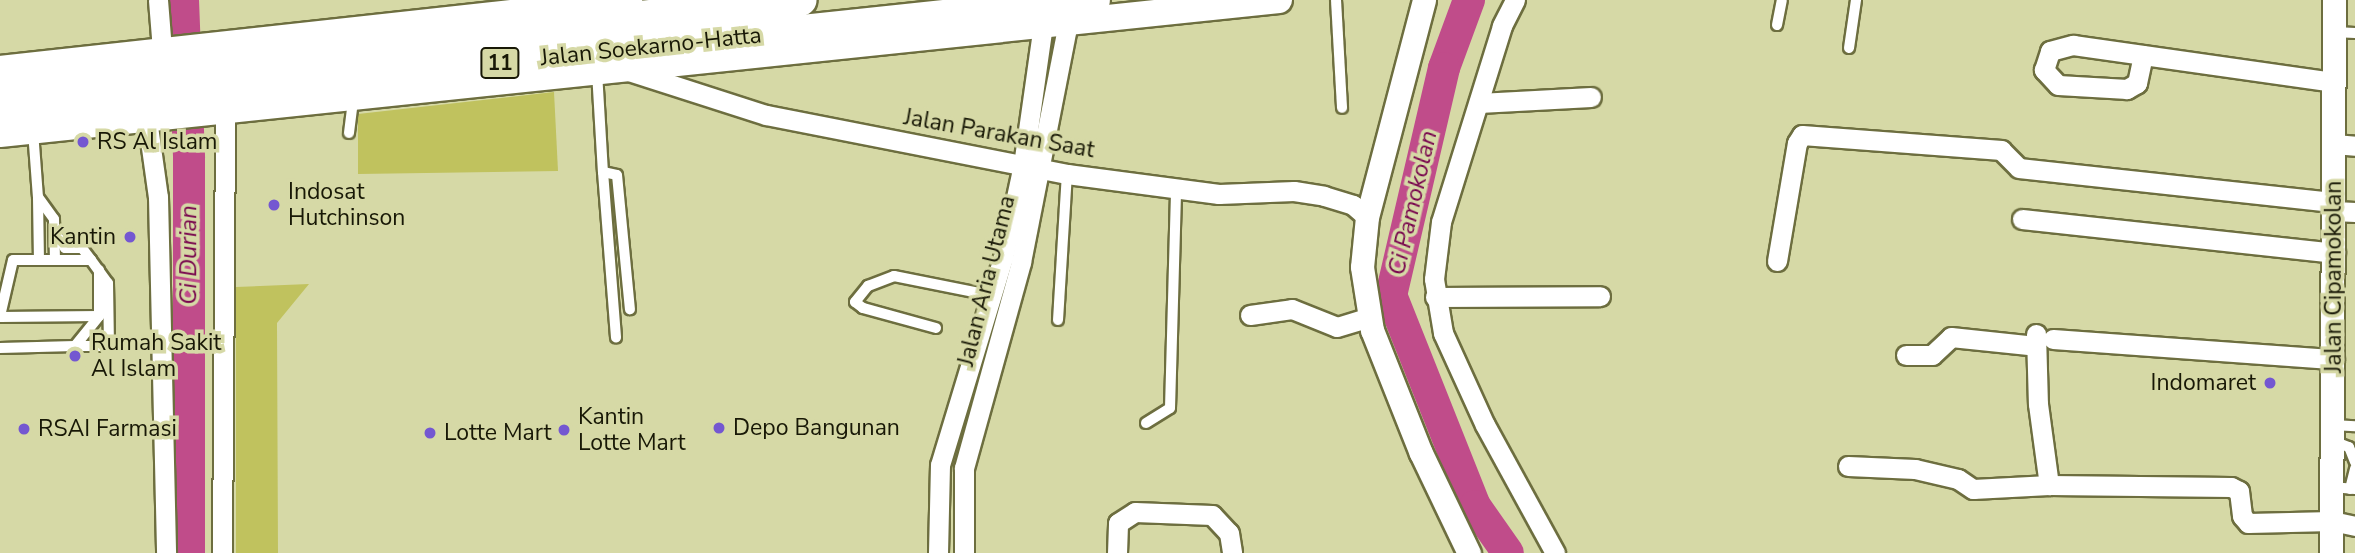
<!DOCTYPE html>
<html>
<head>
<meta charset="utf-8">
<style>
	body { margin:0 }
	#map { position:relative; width:2355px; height:553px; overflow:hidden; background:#d6d9a6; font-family:"Nunito Sans",sans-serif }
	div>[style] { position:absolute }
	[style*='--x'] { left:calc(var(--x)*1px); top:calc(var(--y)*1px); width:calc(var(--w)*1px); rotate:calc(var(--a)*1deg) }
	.green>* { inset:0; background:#c0c25e }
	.river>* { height:32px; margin:-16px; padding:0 16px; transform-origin:16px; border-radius:16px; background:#c04c8a }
	.roads { filter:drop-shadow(2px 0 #6d6e3f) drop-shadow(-2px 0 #6d6e3f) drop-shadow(0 2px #6d6e3f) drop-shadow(0 -2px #6d6e3f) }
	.service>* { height:10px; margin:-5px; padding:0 5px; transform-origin:5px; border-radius:5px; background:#fff }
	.minor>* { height:19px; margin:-9.5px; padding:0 9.5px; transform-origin:9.5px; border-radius:9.5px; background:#fff }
	.tertiary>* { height:23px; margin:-11.5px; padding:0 11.5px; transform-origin:11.5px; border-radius:11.5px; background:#fff }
	.secondary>* { height:26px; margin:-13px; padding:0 13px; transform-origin:13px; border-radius:13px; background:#fff }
	.trunk>* { height:32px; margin:-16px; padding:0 16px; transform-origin:16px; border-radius:16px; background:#fff }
	.dots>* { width:19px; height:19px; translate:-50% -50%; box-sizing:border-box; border:4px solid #d6d9a6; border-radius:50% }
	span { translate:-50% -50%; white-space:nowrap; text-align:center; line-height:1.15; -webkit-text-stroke:7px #d6d9a6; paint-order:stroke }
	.shield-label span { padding:2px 5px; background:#d6d9a6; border:2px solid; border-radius:5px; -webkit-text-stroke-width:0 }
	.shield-label { font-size:21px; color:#181806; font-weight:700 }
	.street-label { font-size:23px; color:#181806 }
	.poi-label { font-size:23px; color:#181806 }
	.left { translate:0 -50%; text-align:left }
	.right { translate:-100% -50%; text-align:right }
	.water-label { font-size:24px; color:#77034c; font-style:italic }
</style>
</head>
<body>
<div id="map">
	<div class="green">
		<i style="clip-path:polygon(554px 92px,558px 171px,358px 174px,358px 114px)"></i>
		<i style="clip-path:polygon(309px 284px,277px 323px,278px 553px,236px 553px,236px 287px)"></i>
	</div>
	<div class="river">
		<i style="--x:183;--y:0;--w:158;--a:87.8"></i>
		<i style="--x:189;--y:158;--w:395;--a:90"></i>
		<i style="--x:1469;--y:0;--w:72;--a:110.2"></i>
		<i style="--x:1444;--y:68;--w:233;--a:103.1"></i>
		<i style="--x:1391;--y:295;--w:227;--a:68.3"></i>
		<i style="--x:1475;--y:506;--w:57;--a:54.9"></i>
	</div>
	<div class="roads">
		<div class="service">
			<i style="--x:1336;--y:0;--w:108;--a:86.8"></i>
			<i style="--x:1777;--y:25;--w:25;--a:-79"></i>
			<i style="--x:2334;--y:32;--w:21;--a:3"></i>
			<i style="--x:1849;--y:48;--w:49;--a:-81.7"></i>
			<i style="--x:597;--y:72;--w:100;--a:86.6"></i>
			<i style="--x:603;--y:172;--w:14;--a:12"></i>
			<i style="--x:617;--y:175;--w:135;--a:84.5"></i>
			<i style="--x:33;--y:131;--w:66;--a:85.7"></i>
			<i style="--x:38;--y:197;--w:27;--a:54"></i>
			<i style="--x:54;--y:219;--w:41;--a:88.6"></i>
			<i style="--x:349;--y:133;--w:35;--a:-83"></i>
			<i style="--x:603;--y:172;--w:166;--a:85.5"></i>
			<i style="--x:38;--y:198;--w:62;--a:89.1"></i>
			<i style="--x:55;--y:232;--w:19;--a:58"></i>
			<i style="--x:65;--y:248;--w:17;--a:0"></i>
			<i style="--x:82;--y:248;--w:15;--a:53"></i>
			<i style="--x:0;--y:316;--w:57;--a:-76.9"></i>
			<i style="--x:13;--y:260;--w:78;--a:0"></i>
			<i style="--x:91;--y:260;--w:29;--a:54"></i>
			<i style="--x:108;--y:283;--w:63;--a:89.1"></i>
			<i style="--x:109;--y:346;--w:34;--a:180"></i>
			<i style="--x:0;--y:317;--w:99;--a:-0.6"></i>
			<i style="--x:1058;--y:320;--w:146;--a:-86.5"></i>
			<i style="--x:936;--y:328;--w:76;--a:-164.7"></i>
			<i style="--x:863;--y:308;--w:10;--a:-143"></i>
			<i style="--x:855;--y:302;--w:21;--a:-51"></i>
			<i style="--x:868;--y:286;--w:28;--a:-21"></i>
			<i style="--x:894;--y:276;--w:97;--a:11.3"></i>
			<i style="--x:0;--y:348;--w:75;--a:-1.5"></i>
			<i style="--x:75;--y:346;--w:38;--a:-51"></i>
			<i style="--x:99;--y:316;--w:46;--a:-90"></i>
			<i style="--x:1146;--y:423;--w:28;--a:-32"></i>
			<i style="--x:1170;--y:408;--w:221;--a:-88.4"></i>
			<i style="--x:2333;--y:425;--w:22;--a:3"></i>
			<i style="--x:2333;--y:441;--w:17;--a:21"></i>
			<i style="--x:2349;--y:447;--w:16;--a:68"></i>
			<i style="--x:2332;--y:487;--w:23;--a:5"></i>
			<i style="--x:2350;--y:489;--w:21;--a:-76"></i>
		</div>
		<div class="minor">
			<i style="--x:158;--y:0;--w:50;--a:85.4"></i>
			<i style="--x:1515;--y:0;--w:29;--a:117"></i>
			<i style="--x:1502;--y:26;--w:205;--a:107.3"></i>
			<i style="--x:1441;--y:222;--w:57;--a:97"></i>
			<i style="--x:1434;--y:279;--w:55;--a:80.5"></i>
			<i style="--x:1443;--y:333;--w:101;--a:65.5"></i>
			<i style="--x:1485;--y:425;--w:146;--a:61.3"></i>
			<i style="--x:2143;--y:55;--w:29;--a:102"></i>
			<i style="--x:2137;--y:83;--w:12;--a:149"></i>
			<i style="--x:2127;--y:89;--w:69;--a:-176.7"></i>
			<i style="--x:2058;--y:85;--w:21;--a:-133"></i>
			<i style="--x:2044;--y:70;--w:20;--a:-72"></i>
			<i style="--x:2050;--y:51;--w:24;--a:-15"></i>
			<i style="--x:2073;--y:45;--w:264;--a:8.1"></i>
			<i style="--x:629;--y:71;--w:144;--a:17.8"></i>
			<i style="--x:766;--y:115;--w:307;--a:11.1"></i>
			<i style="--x:1067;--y:174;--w:153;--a:7.5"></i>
			<i style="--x:1219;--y:194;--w:75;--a:-2.3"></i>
			<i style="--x:1294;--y:191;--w:30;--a:9"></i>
			<i style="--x:1324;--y:196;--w:30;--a:17"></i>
			<i style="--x:1353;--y:205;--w:18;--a:41"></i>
			<i style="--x:1479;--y:103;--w:112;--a:-3.1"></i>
			<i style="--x:147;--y:119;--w:79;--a:82"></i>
			<i style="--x:158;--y:197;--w:356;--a:88.7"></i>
			<i style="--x:2334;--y:144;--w:21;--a:5"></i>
			<i style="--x:2334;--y:211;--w:21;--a:3"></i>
			<i style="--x:2022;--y:219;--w:315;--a:6.2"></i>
			<i style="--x:1777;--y:261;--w:120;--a:-80.4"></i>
			<i style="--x:1797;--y:143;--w:9;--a:-58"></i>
			<i style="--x:1802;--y:135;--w:200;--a:4.3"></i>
			<i style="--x:2001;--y:150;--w:25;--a:45"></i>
			<i style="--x:2019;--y:168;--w:317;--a:6.2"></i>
			<i style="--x:1435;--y:297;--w:165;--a:-0.3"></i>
			<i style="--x:1250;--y:315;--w:42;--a:-8.1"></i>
			<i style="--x:1292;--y:309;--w:48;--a:21.8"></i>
			<i style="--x:1337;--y:327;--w:34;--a:-17"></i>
			<i style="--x:2036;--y:334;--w:70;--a:88.4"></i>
			<i style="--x:2038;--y:404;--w:82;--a:82.3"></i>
			<i style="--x:2049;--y:485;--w:182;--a:0.6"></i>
			<i style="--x:2231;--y:487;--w:9;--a:27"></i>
			<i style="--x:2239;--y:491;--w:25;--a:83"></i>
			<i style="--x:2242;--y:516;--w:9;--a:49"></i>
			<i style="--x:2248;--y:523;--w:84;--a:-1.4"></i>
			<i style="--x:2332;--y:521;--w:24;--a:12"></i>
			<i style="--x:2053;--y:339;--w:282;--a:4.1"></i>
			<i style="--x:1906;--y:355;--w:26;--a:0"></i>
			<i style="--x:1932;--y:355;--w:26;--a:-43"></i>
			<i style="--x:1951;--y:337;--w:85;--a:6"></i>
			<i style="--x:1848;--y:466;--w:67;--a:2.6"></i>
			<i style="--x:1915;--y:469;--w:44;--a:13.1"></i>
			<i style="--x:1958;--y:479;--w:18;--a:34"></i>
			<i style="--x:1973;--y:489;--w:76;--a:-3"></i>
			<i style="--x:222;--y:553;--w:442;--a:-89.6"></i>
			<i style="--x:938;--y:553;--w:88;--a:-88.7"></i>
			<i style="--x:940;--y:465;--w:216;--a:-73.1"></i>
			<i style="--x:1003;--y:258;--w:95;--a:-77.9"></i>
			<i style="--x:1023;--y:165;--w:141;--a:-81.9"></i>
			<i style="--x:964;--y:553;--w:85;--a:-90"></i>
			<i style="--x:964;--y:468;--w:214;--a:-74.5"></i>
			<i style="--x:1021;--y:262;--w:245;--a:-78.9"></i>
			<i style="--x:1117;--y:553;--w:30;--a:-88"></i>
			<i style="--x:1118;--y:523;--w:20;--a:-33"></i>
			<i style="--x:1135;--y:512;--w:77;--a:2.2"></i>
			<i style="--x:1212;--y:515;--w:25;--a:47"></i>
			<i style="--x:1229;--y:533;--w:20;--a:81"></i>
		</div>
		<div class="tertiary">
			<i style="--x:1424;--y:0;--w:224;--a:104.7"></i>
			<i style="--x:1367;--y:217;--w:50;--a:95.7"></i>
			<i style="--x:1362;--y:267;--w:64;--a:81"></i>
			<i style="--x:1372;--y:330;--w:132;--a:68.3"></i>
			<i style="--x:1421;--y:453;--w:111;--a:64.4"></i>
			<i style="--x:2331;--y:553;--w:553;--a:-89.69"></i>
		</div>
		<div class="secondary">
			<i style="--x:0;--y:69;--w:633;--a:-6.26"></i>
			<i style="--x:0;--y:134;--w:1286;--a:-5.98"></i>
		</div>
		<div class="trunk">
			<i style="--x:0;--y:85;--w:805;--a:-6.06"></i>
			<i style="--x:0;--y:116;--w:1100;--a:-6.05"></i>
		</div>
	</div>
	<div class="dots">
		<i style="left:83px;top:142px;background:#7457d1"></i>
		<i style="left:274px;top:205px;background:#7457d1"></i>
		<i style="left:130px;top:237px;background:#7457d1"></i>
		<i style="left:75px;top:356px;background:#7457d1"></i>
		<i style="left:2270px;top:383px;background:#7457d1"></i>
		<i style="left:719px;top:428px;background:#7457d1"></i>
		<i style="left:24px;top:429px;background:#7457d1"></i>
		<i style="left:564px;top:430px;background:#7457d1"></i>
		<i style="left:430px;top:433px;background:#7457d1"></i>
	</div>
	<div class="shield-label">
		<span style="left:500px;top:63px">11</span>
	</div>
	<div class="street-label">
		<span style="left:651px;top:47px;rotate:-6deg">Jalan Soekarno-Hatta</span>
		<span style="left:999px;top:134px;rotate:10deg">Jalan Parakan Saat</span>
		<span style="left:2334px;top:277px;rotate:-90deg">Jalan Cipamokolan</span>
		<span style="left:987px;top:281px;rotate:-76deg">Jalan Aria Utama</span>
	</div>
	<div class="poi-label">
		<span class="left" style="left:97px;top:142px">RS Al Islam</span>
		<span class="left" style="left:288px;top:205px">Indosat<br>Hutchinson</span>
		<span class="right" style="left:116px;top:237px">Kantin</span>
		<span class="left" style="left:91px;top:356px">Rumah Sakit<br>Al Islam</span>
		<span class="right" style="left:2256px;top:383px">Indomaret</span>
		<span class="left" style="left:578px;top:430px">Kantin<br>Lotte Mart</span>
		<span class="left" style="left:733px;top:428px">Depo Bangunan</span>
		<span class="left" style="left:38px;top:429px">RSAI Farmasi</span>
		<span class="left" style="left:444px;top:433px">Lotte Mart</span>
	</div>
	<div class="water-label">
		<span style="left:1413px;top:203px;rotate:-77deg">Ci Pamokolan</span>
		<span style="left:189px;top:255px;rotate:-90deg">Ci Durian</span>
	</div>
</div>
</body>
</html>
